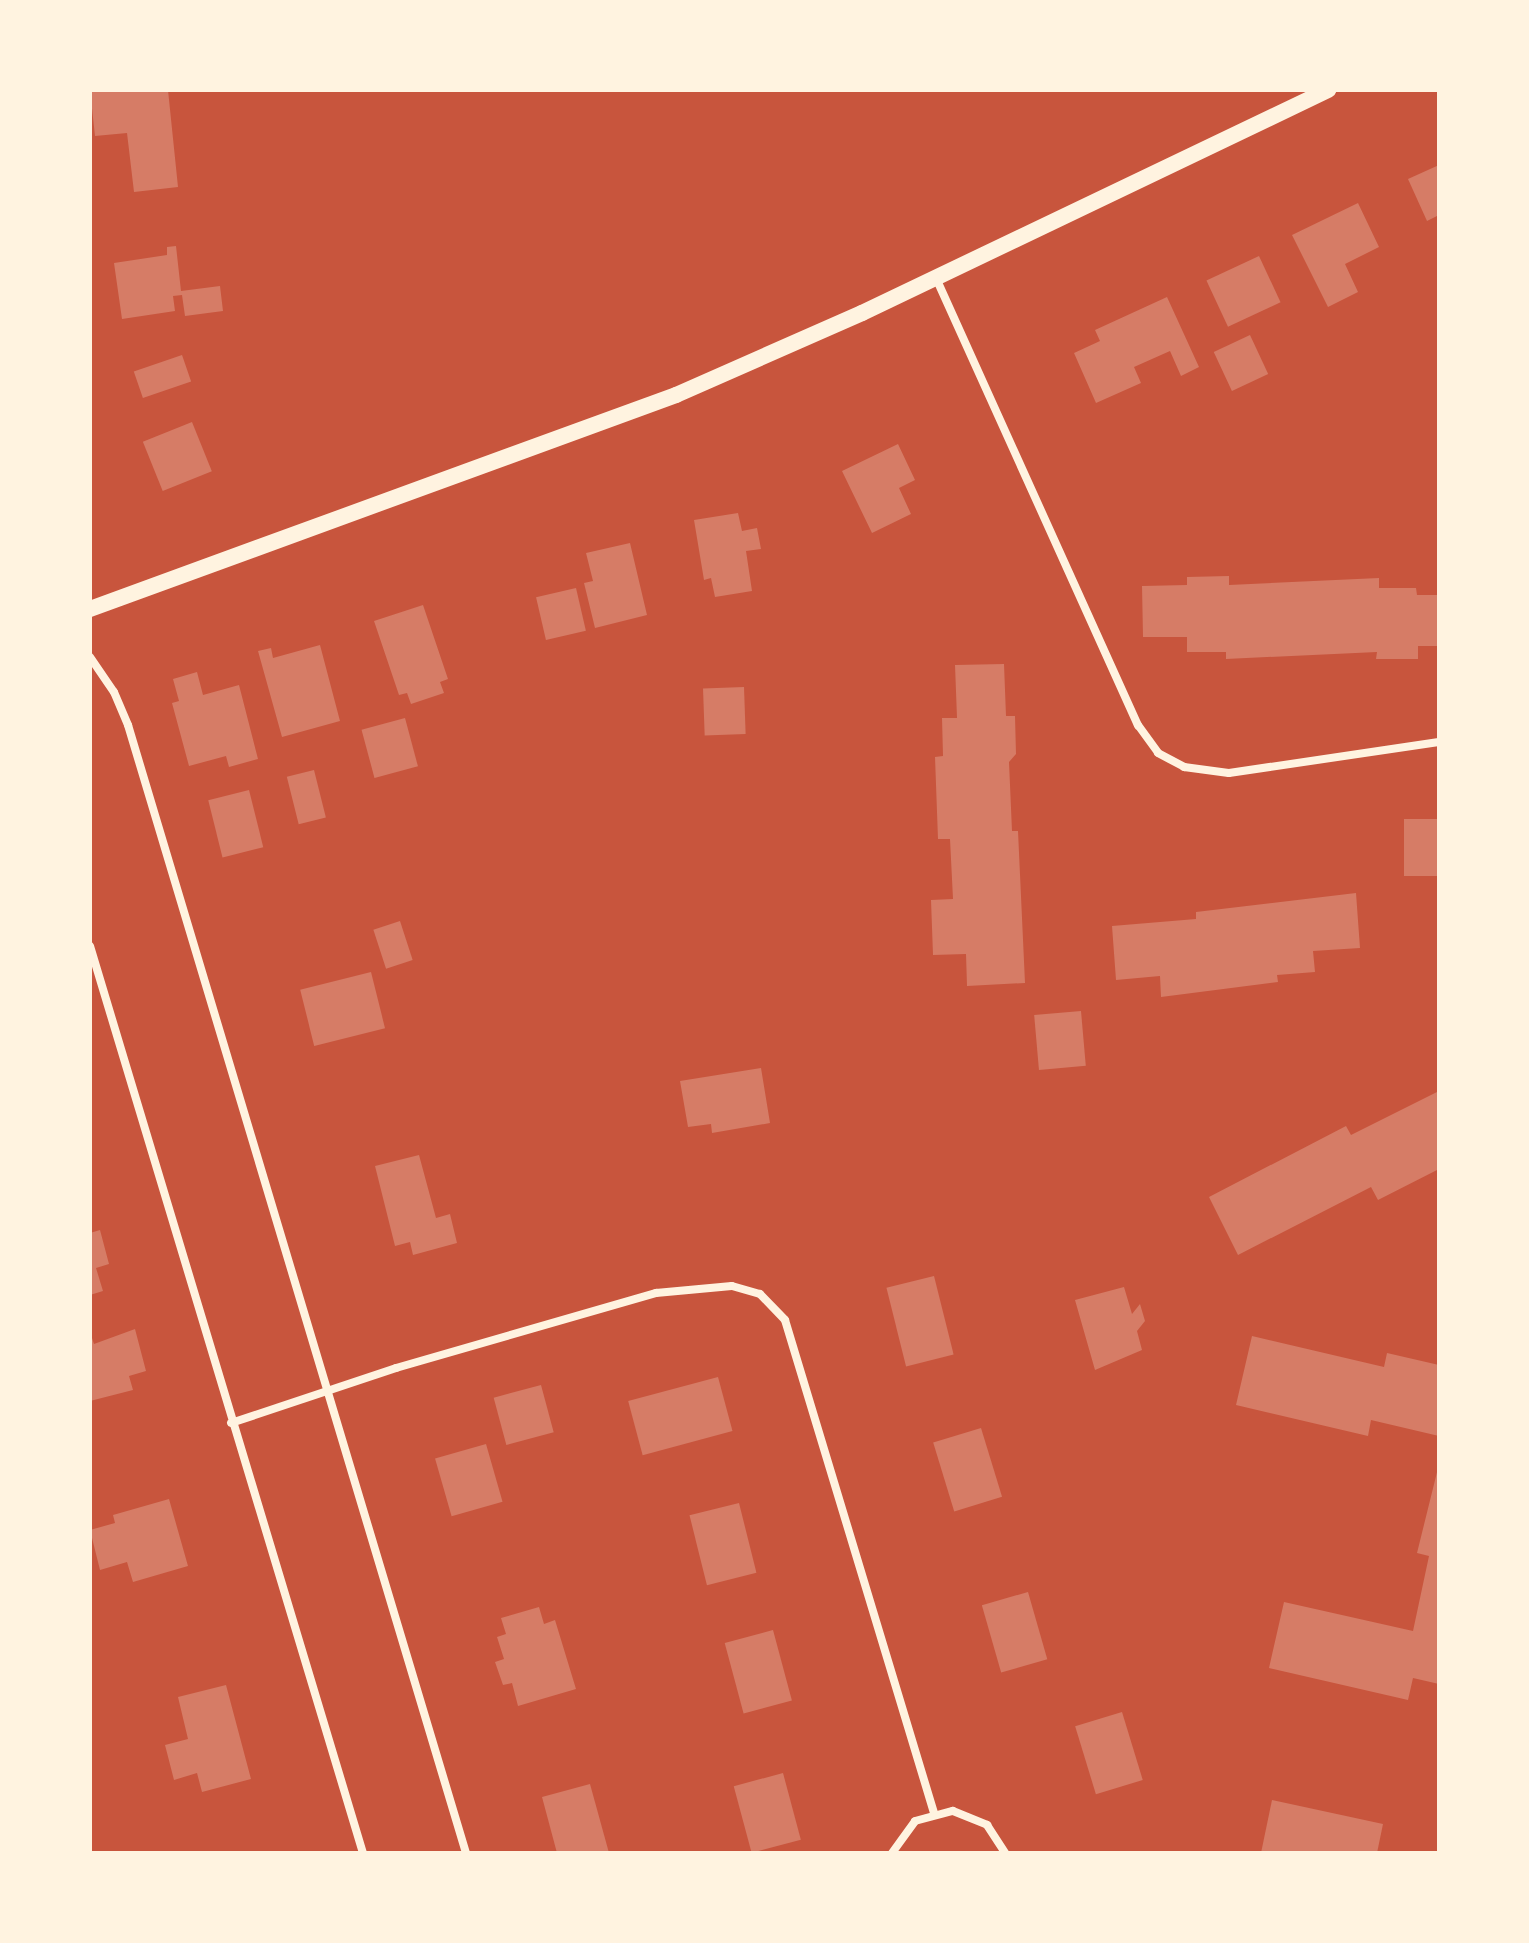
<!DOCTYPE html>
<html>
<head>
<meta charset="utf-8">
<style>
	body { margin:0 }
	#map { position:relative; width:1529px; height:1943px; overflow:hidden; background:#c8553d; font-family:Overpass,sans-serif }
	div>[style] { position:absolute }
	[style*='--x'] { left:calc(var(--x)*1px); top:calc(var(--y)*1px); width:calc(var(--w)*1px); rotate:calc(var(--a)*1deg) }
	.building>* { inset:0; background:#d67c66; transform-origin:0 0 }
	.minor>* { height:8px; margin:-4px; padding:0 4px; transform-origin:4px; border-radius:4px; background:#fff3e0 }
	.secondary>* { height:16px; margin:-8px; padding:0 8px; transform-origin:8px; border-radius:8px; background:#fff3e0 }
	span { translate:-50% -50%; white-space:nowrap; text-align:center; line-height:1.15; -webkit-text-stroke:6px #fff3e0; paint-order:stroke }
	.frame { position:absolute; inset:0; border:92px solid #fff3e0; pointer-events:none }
</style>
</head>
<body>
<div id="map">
	<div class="building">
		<i style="clip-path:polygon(90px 90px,168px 90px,178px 187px,134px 192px,127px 133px,95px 136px)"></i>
		<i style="clip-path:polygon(1439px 165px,1439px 215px,1427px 221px,1408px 179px)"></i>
		<i style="clip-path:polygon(1358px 203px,1379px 247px,1345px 264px,1358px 292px,1328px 307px,1292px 235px)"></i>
		<i style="clip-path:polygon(176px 246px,181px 291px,220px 286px,223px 311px,185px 316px,182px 295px,173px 296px,175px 311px,122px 319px,114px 263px,167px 255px,167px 247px)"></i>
		<i style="left:1259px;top:256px;width:51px;height:58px;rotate:65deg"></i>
		<i style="clip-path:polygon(1167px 297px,1199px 367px,1181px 376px,1170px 351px,1134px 367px,1141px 383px,1096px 403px,1074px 353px,1100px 341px,1095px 330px)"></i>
		<i style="left:1250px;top:335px;width:43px;height:40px;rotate:65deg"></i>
		<i style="left:182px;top:355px;width:28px;height:51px;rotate:71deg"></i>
		<i style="left:192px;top:422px;width:53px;height:53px;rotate:68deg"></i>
		<i style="clip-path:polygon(898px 444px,915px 480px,899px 488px,911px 514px,872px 533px,842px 471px)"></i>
		<i style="clip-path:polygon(738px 513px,742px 531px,757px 528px,761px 549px,746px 551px,752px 591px,715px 597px,711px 578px,704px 580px,694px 520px)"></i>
		<i style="clip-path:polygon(630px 543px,647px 615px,595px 628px,584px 583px,593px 581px,586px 553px)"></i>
		<i style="clip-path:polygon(1229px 576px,1229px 585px,1379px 578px,1379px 588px,1416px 588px,1417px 595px,1439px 595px,1439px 646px,1418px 646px,1418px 659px,1376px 659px,1377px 652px,1226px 659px,1226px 652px,1187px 652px,1187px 637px,1143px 637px,1142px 586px,1187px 585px,1187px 577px)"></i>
		<i style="left:576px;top:588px;width:44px;height:41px;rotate:77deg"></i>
		<i style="clip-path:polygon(423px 605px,448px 679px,440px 682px,444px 693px,411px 704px,407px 693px,399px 695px,374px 621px)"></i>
		<i style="clip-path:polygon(320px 645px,340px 721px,282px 737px,258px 651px,271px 648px,273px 658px)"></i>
		<i style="clip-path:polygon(1004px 664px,1006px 716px,1015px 716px,1016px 754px,1009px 762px,1012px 831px,1018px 831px,1025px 983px,967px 986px,966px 954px,933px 955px,931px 900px,953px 899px,950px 839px,938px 839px,935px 757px,943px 756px,942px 718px,957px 718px,955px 665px)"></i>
		<i style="clip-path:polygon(197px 672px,203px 695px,239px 685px,258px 759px,229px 767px,226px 756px,189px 766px,172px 703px,179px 701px,173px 679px)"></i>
		<i style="left:744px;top:687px;width:47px;height:41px;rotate:88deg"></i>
		<i style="left:405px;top:718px;width:50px;height:45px;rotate:75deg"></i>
		<i style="left:314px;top:770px;width:49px;height:28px;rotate:76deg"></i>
		<i style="left:249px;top:790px;width:59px;height:42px;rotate:76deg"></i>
		<i style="left:1439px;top:819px;width:57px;height:35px;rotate:90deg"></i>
		<i style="clip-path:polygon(1356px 893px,1360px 948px,1313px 951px,1315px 972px,1277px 975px,1278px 982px,1161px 997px,1160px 976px,1116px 980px,1112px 926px,1196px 919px,1196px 912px)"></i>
		<i style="left:400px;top:921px;width:41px;height:28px;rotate:72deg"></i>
		<i style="left:371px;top:972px;width:58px;height:73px;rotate:76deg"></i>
		<i style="left:1081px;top:1011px;width:55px;height:47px;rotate:85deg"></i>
		<i style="clip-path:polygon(761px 1068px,770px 1123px,712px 1133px,711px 1124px,688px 1127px,680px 1081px)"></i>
		<i style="clip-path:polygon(1439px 1091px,1439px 1169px,1378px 1200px,1371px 1187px,1238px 1255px,1209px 1197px,1346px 1126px,1351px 1135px)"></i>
		<i style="clip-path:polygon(419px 1155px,436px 1218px,450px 1214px,457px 1243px,413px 1255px,410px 1242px,395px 1246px,375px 1166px)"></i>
		<i style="clip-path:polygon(100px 1230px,109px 1264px,96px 1268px,103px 1291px,90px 1295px,90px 1233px)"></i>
		<i style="left:934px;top:1276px;width:81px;height:49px;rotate:76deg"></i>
		<i style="clip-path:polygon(1124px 1287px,1132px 1314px,1140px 1304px,1145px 1321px,1137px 1331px,1142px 1350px,1095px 1370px,1075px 1300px)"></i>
		<i style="clip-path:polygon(135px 1329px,146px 1371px,129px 1376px,133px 1390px,90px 1401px,90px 1332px,94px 1344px)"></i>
		<i style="clip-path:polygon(1252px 1336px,1384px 1367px,1387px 1353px,1439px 1365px,1439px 1436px,1371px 1420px,1368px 1436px,1236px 1405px)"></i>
		<i style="left:718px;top:1377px;width:56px;height:93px;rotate:75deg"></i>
		<i style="left:541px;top:1385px;width:49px;height:49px;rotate:75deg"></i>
		<i style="left:981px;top:1428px;width:72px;height:50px;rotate:73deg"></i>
		<i style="left:486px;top:1444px;width:60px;height:53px;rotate:74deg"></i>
		<i style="clip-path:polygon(1439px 1464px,1439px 1684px,1413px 1678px,1408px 1700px,1269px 1668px,1284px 1602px,1413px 1631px,1429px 1556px,1417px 1553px)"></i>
		<i style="clip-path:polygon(169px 1499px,188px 1566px,133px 1582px,127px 1562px,100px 1570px,90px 1530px,115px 1523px,113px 1515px)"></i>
		<i style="left:739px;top:1503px;width:72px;height:51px;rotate:76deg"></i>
		<i style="left:1028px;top:1592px;width:70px;height:48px;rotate:74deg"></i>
		<i style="clip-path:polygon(539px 1607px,544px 1624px,555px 1620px,576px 1689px,518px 1706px,512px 1683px,503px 1685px,495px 1662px,504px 1659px,497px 1637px,506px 1634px,501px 1618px)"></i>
		<i style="left:773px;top:1630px;width:73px;height:50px;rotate:75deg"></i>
		<i style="clip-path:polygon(226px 1685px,251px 1779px,202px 1792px,197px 1773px,174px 1780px,165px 1745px,188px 1739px,178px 1697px)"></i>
		<i style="left:1122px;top:1712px;width:71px;height:49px;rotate:73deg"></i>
		<i style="left:783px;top:1773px;width:69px;height:51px;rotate:75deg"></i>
		<i style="clip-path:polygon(590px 1784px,609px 1853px,557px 1853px,542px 1797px)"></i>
		<i style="clip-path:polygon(1272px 1800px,1383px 1824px,1377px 1853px,1261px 1853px)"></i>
	</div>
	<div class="minor">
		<i style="--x:936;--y:278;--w:491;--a:65.7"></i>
		<i style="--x:1138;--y:725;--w:34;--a:54"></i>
		<i style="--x:1158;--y:753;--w:30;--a:28"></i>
		<i style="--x:1184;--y:767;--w:45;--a:7.6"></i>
		<i style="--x:1229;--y:773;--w:212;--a:-8.4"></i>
		<i style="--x:90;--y:657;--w:42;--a:55.6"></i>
		<i style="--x:114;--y:692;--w:36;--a:67"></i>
		<i style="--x:128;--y:725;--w:1178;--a:73.32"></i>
		<i style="--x:90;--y:946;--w:947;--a:73.25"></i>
		<i style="--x:231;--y:1423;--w:174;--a:-18.4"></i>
		<i style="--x:396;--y:1368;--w:271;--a:-16.1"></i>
		<i style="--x:656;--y:1293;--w:76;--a:-5.3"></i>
		<i style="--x:732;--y:1286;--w:29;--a:16"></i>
		<i style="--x:760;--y:1294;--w:36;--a:46"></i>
		<i style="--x:785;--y:1320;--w:515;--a:73.18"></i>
		<i style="--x:892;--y:1853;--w:39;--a:-54"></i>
		<i style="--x:915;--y:1821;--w:39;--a:-15"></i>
		<i style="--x:953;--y:1811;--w:37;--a:22"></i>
		<i style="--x:987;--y:1825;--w:33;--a:57"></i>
	</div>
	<div class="secondary">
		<i style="--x:90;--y:609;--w:624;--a:-20.06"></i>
		<i style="--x:676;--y:395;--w:203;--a:-23.8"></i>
		<i style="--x:862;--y:313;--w:517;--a:-25.57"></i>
	</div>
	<div class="frame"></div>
</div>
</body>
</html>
